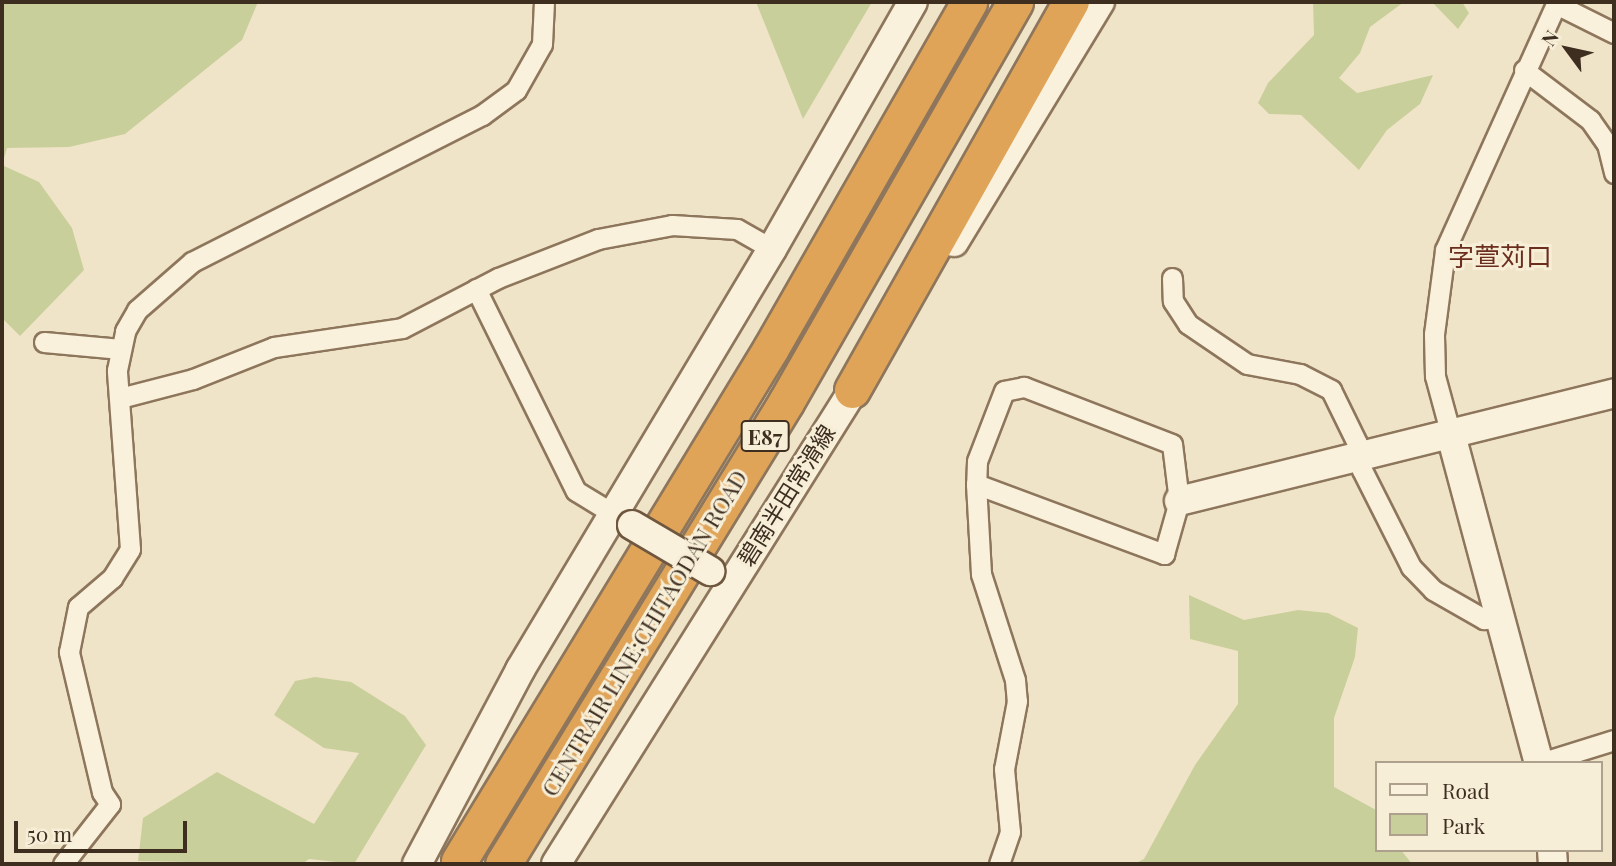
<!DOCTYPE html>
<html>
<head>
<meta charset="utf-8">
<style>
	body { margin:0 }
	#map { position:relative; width:1616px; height:866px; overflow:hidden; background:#f0e4c8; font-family:"Playfair Display","Noto Sans JP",serif }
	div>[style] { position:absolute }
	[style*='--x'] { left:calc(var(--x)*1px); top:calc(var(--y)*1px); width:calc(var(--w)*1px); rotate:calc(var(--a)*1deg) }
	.green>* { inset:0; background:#c9cf9b }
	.roads { filter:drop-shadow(2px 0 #8d765c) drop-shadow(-2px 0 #8d765c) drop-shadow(0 2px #8d765c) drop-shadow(0 -2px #8d765c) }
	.street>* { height:19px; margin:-9.5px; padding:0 9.5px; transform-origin:9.5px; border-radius:9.5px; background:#faf1dc }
	.secondary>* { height:28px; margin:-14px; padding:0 14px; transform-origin:14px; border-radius:14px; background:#faf1dc }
	.highway>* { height:35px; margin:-17.5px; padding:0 17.5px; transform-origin:17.5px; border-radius:17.5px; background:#e0a458 }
	.bridges { filter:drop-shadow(2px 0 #6f573f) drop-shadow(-2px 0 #6f573f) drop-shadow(0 2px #6f573f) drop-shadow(0 -2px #6f573f) }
	.secondary-bridge>* { height:28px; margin:-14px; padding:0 14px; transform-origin:14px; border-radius:14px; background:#faf1dc }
	span { translate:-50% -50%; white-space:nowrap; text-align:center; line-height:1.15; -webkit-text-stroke:6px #f7eed8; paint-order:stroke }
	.shield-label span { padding:2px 5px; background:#f7eed8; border:2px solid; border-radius:5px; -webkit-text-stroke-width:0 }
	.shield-label { font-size:21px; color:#3d2e20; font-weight:700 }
	.street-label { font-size:23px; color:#3d2e20 }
	.quarter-label { font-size:26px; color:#6b2e1e }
	.frame { position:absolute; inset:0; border:4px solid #3d2e20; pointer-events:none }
	.legend { position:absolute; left:1375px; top:761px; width:228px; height:91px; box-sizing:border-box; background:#f7eed8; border:2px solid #ada18e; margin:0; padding:9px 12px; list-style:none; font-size:21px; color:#3d2e20 }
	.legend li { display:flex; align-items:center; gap:14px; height:35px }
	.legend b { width:35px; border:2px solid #ada18e }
	.north { position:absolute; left:1532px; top:14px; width:70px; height:70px; -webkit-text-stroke:5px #f7eed8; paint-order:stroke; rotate:303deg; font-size:19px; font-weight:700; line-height:28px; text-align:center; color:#3d2e20 }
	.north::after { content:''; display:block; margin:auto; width:24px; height:32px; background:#3d2e20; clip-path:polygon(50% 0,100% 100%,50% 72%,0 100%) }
	.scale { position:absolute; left:14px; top:821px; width:173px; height:32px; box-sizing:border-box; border:4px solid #3d2e20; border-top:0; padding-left:9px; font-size:21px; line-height:24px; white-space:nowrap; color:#3d2e20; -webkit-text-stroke:5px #f7eed8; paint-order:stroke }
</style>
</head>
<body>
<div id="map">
	<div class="green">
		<i style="clip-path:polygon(2px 2px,258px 2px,242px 40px,125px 134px,69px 147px,7px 148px,2px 165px,39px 182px,72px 228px,84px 270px,20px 336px,2px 318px)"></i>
		<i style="clip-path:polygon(756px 2px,872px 2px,803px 119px)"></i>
		<i style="clip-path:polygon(1313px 2px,1404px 2px,1370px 27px,1360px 53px,1339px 78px,1357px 93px,1433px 75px,1420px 104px,1387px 130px,1359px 170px,1301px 115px,1269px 114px,1258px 103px,1268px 83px,1314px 35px)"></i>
		<i style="clip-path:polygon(1432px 2px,1462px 2px,1469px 13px,1458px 29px)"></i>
		<i style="clip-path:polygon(1189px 595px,1244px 620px,1298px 610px,1328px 613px,1358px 628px,1355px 657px,1334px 718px,1334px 787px,1376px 810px,1376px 850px,1401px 850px,1412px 864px,1134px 864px,1144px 859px,1195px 765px,1238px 704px,1238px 651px,1190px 639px)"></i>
		<i style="clip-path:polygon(315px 677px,351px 682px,405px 716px,426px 745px,354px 864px,309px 859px,302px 864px,138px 861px,143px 818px,217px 772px,314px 824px,359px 753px,324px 748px,274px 715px,295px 681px)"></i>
	</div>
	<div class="roads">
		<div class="street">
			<i style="--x:1556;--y:4;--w:65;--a:26.6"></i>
			<i style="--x:1524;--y:70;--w:83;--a:37.1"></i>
			<i style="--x:1590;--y:120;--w:29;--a:55"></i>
			<i style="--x:1607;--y:144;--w:30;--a:76"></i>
			<i style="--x:1172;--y:278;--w:23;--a:88"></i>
			<i style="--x:1173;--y:301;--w:27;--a:57"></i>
			<i style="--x:1188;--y:324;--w:71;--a:34.1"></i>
			<i style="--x:1247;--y:364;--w:54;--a:10.7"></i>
			<i style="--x:1300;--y:374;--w:35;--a:27"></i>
			<i style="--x:1331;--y:390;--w:59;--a:63.9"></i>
			<i style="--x:1357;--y:443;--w:27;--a:80"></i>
			<i style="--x:1362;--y:470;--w:109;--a:63.2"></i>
			<i style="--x:1411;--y:567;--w:32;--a:46"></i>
			<i style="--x:1433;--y:590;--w:59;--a:29.6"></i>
			<i style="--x:1484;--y:619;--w:14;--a:-4"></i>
			<i style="--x:476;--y:289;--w:225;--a:63.7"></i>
			<i style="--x:576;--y:491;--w:42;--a:31.4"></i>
			<i style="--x:44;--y:342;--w:77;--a:5.2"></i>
			<i style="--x:120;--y:398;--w:75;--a:-14.6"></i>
			<i style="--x:193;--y:379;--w:87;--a:-21.6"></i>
			<i style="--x:274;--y:347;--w:129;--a:-8.4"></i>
			<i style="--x:402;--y:328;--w:108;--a:-27.5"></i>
			<i style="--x:498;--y:278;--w:107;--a:-21.3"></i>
			<i style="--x:598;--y:239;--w:75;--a:-10.7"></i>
			<i style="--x:672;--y:225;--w:65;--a:3.5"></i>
			<i style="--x:737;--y:229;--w:40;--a:29.7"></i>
			<i style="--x:1451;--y:435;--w:61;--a:-105.2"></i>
			<i style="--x:1435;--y:376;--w:42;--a:-91.4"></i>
			<i style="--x:1434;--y:334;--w:85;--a:-82.5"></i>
			<i style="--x:1445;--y:250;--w:272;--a:-65.7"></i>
			<i style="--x:976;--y:484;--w:201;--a:20.4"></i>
			<i style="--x:1164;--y:554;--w:55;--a:-74.2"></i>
			<i style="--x:1179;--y:501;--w:57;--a:-97"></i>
			<i style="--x:1172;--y:444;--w:159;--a:-158.9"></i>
			<i style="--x:1024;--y:387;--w:20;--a:169"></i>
			<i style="--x:1004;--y:391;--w:75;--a:111.1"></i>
			<i style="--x:977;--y:461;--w:23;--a:92"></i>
			<i style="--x:976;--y:484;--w:90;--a:86.8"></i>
			<i style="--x:981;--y:574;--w:111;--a:72.2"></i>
			<i style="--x:1015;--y:680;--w:21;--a:85"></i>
			<i style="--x:1017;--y:701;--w:69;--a:100.8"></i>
			<i style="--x:1004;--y:769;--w:63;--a:84.6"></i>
			<i style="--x:1010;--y:832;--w:34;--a:109"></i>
			<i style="--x:1540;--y:763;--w:77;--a:-17.3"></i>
			<i style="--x:63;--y:864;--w:76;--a:-51.9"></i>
			<i style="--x:110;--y:804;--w:14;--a:-124"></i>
			<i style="--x:102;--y:792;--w:144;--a:-103.3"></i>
			<i style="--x:69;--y:652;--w:46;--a:-78.7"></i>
			<i style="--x:78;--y:607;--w:45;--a:-40.5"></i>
			<i style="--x:112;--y:578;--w:34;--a:-58"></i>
			<i style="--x:130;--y:549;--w:179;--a:-94.2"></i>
			<i style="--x:117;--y:370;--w:40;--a:-78"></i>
			<i style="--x:125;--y:331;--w:24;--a:-60"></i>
			<i style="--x:137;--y:310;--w:73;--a:-41.1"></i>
			<i style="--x:192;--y:262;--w:325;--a:-26.9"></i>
			<i style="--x:482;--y:115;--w:42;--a:-36.3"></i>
			<i style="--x:516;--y:90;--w:53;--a:-60.5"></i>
			<i style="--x:542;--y:44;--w:42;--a:-87.3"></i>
		</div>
		<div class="secondary">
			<i style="--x:954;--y:242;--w:281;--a:-58.7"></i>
			<i style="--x:1451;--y:435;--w:340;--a:75"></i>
			<i style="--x:1179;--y:501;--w:448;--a:-13.9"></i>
			<i style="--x:1552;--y:850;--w:14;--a:86"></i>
			<i style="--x:417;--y:864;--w:220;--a:-62"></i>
			<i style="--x:520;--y:670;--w:491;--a:-59.1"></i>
			<i style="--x:772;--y:249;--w:284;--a:-60.3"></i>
			<i style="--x:556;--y:864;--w:580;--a:-57.9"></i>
		</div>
		<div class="highway">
			<i style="--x:852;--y:390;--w:446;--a:-60.6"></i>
			<i style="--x:459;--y:861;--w:600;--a:-58.69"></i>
			<i style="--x:771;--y:348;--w:399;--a:-60.2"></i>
			<i style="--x:503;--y:864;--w:542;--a:-58.51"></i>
			<i style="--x:786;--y:402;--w:461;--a:-60.2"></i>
		</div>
	</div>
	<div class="bridges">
		<div class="secondary-bridge">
			<i style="--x:632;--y:525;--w:91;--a:30.5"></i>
		</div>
	</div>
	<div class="shield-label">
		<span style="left:765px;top:436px">E87</span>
	</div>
	<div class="street-label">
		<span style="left:786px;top:495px;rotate:-58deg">碧南半田常滑線</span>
		<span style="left:644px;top:633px;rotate:-59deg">CENTRAIR LINE;CHITAODAN ROAD</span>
	</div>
	<div class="quarter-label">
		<span style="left:1500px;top:256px">字萱苅口</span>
	</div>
	<div class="frame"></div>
	<ul class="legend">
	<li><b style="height:9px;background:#faf1dc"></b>Road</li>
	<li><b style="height:19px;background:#c9cf9b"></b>Park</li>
	</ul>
	<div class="north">N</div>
	<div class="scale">50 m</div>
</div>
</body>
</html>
